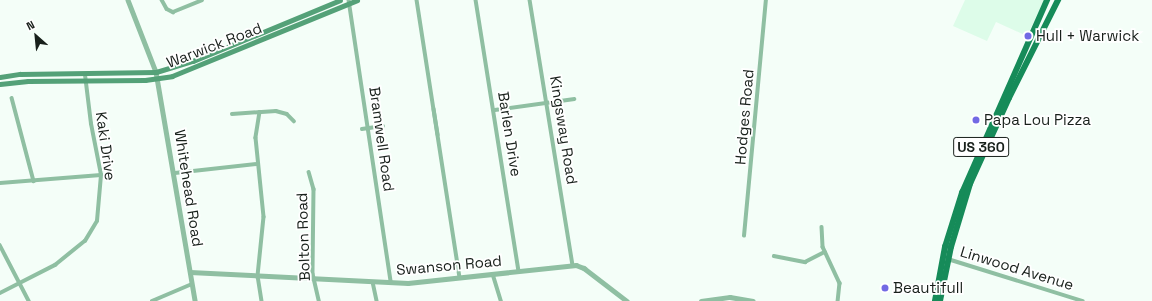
<!DOCTYPE html>
<html>
<head>
<meta charset="utf-8">
<style>
	body { margin:0 }
	#map { position:relative; width:1152px; height:301px; overflow:hidden; background:#f4fef8; font-family:"Space Grotesk",sans-serif }
	div>[style] { position:absolute }
	[style*='--x'] { left:calc(var(--x)*1px); top:calc(var(--y)*1px); width:calc(var(--w)*1px); rotate:calc(var(--a)*1deg) }
	.built>* { inset:0; background:#ddfce9 }
	.minor>* { height:3.5px; margin:-1.75px; padding:0 1.75px; transform-origin:1.75px; border-radius:1.75px; background:#8fbfa2 }
	.tertiary>* { height:4.5px; margin:-2.25px; padding:0 2.25px; transform-origin:2.25px; border-radius:2.25px; background:#8fbfa2 }
	.secondary>* { height:5px; margin:-2.5px; padding:0 2.5px; transform-origin:2.5px; border-radius:2.5px; background:#54a178 }
	.primary>* { height:5.5px; margin:-2.75px; padding:0 2.75px; transform-origin:2.75px; border-radius:2.75px; background:#168b59 }
	.dots>* { width:11px; height:11px; translate:-50% -50%; box-sizing:border-box; border:2px solid #fff; border-radius:50% }
	span { translate:-50% -50%; white-space:nowrap; text-align:center; line-height:1.15; -webkit-text-stroke:3.5px #fff; paint-order:stroke }
	.shield-label span { padding:1px 3px; background:#fff; border:1px solid; border-radius:3px; -webkit-text-stroke-width:0 }
	.shield-label { font-size:14px; color:#18201b; font-weight:700 }
	.poi-label { font-size:15px; color:#18201b }
	.left { translate:0 -50%; text-align:left }
	.street-label { font-size:15px; color:#18201b }
	.north { position:absolute; left:16px; top:16px; width:40px; height:40px; -webkit-text-stroke:3px #fff; paint-order:stroke; rotate:333deg; font-size:11px; font-weight:700; line-height:16px; text-align:center; color:#18201b }
	.north::after { content:''; display:block; margin:auto; width:14px; height:18px; background:#18201b; clip-path:polygon(50% 0,100% 100%,50% 72%,0 100%) }
</style>
</head>
<body>
<div id="map">
	<div class="built">
		<i style="clip-path:polygon(965px 0,1044px 0,1027px 36px,996px 22px,987px 41px,953px 26px)"></i>
	</div>
	<div class="minor">
		<i style="--x:162;--y:0;--w:10;--a:61"></i>
		<i style="--x:167;--y:9;--w:7;--a:27"></i>
		<i style="--x:173;--y:12;--w:31;--a:-22"></i>
		<i style="--x:349;--y:0;--w:285;--a:81.5"></i>
		<i style="--x:417;--y:0;--w:281;--a:81.2"></i>
		<i style="--x:476;--y:0;--w:275;--a:81"></i>
		<i style="--x:530;--y:0;--w:268;--a:80.8"></i>
		<i style="--x:12;--y:98;--w:86;--a:75.2"></i>
		<i style="--x:434;--y:109;--w:26;--a:81"></i>
		<i style="--x:495;--y:110;--w:80;--a:-7.9"></i>
		<i style="--x:260;--y:112;--w:26;--a:99"></i>
		<i style="--x:256;--y:138;--w:79;--a:84.2"></i>
		<i style="--x:264;--y:217;--w:59;--a:95.8"></i>
		<i style="--x:258;--y:276;--w:25;--a:81"></i>
		<i style="--x:232;--y:114;--w:44;--a:-3.9"></i>
		<i style="--x:276;--y:111;--w:11;--a:15"></i>
		<i style="--x:287;--y:114;--w:10;--a:45"></i>
		<i style="--x:362;--y:129;--w:21;--a:-8"></i>
		<i style="--x:309;--y:172;--w:18;--a:74"></i>
		<i style="--x:314;--y:189;--w:85;--a:90.7"></i>
		<i style="--x:313;--y:274;--w:28;--a:77"></i>
		<i style="--x:175;--y:173;--w:82;--a:-6.3"></i>
		<i style="--x:0;--y:183;--w:101;--a:-4.5"></i>
		<i style="--x:822;--y:227;--w:20;--a:87"></i>
		<i style="--x:823;--y:247;--w:40;--a:65"></i>
		<i style="--x:840;--y:283;--w:18;--a:96"></i>
		<i style="--x:744;--y:236;--w:237;--a:-84.7"></i>
		<i style="--x:0;--y:245;--w:63;--a:62.6"></i>
		<i style="--x:774;--y:256;--w:32;--a:11"></i>
		<i style="--x:805;--y:262;--w:22;--a:-27"></i>
		<i style="--x:948;--y:259;--w:141;--a:17.3"></i>
		<i style="--x:493;--y:274;--w:28;--a:73"></i>
		<i style="--x:373;--y:282;--w:19;--a:78"></i>
		<i style="--x:0;--y:293;--w:62;--a:-27"></i>
		<i style="--x:55;--y:265;--w:38;--a:-39"></i>
		<i style="--x:85;--y:241;--w:23;--a:-59"></i>
		<i style="--x:97;--y:221;--w:46;--a:-85"></i>
		<i style="--x:101;--y:175;--w:52;--a:-101.1"></i>
		<i style="--x:91;--y:124;--w:49;--a:-97"></i>
		<i style="--x:152;--y:301;--w:43;--a:-23"></i>
	</div>
	<div class="tertiary">
		<i style="--x:128;--y:0;--w:77;--a:68.7"></i>
		<i style="--x:156;--y:72;--w:232;--a:80.3"></i>
		<i style="--x:190;--y:272;--w:218;--a:2.9"></i>
		<i style="--x:408;--y:283;--w:169;--a:-6.1"></i>
		<i style="--x:576;--y:265;--w:9;--a:21"></i>
		<i style="--x:584;--y:268;--w:54;--a:37.5"></i>
		<i style="--x:701;--y:301;--w:29;--a:-8"></i>
		<i style="--x:730;--y:297;--w:23;--a:10"></i>
	</div>
	<div class="secondary">
		<i style="--x:0;--y:77;--w:20;--a:-9"></i>
		<i style="--x:20;--y:74;--w:136;--a:-0.8"></i>
		<i style="--x:156;--y:72;--w:39;--a:-17"></i>
		<i style="--x:193;--y:61;--w:159;--a:-22.5"></i>
		<i style="--x:0;--y:84;--w:28;--a:-6"></i>
		<i style="--x:28;--y:81;--w:117;--a:-0.5"></i>
		<i style="--x:145;--y:80;--w:27;--a:-8"></i>
		<i style="--x:172;--y:76;--w:200;--a:-22.3"></i>
	</div>
	<div class="primary">
		<i style="--x:935;--y:301;--w:55;--a:-79.5"></i>
		<i style="--x:945;--y:247;--w:57;--a:-72.5"></i>
		<i style="--x:962;--y:193;--w:211;--a:-66.2"></i>
		<i style="--x:940;--y:301;--w:55;--a:-78.5"></i>
		<i style="--x:951;--y:247;--w:66;--a:-73.2"></i>
		<i style="--x:970;--y:184;--w:94;--a:-65.6"></i>
		<i style="--x:1009;--y:98;--w:110;--a:-63.4"></i>
	</div>
	<div class="dots">
		<i style="left:1028px;top:36px;background:#7269e4"></i>
		<i style="left:976px;top:120px;background:#7269e4"></i>
		<i style="left:885px;top:288px;background:#7269e4"></i>
	</div>
	<div class="shield-label">
		<span style="left:981px;top:147px">US 360</span>
	</div>
	<div class="poi-label">
		<span class="left" style="left:1036px;top:36px">Hull + Warwick</span>
		<span class="left" style="left:984px;top:120px">Papa Lou Pizza</span>
		<span class="left" style="left:893px;top:288px">Beautifull</span>
	</div>
	<div class="street-label">
		<span style="left:214px;top:45px;rotate:-21deg">Warwick Road</span>
		<span style="left:744px;top:117px;rotate:-85deg">Hodges Road</span>
		<span style="left:564px;top:130px;rotate:81deg">Kingsway Road</span>
		<span style="left:510px;top:134px;rotate:81deg">Barlen Drive</span>
		<span style="left:382px;top:139px;rotate:82deg">Bramwell Road</span>
		<span style="left:106px;top:146px;rotate:82deg">Kaki Drive</span>
		<span style="left:189px;top:188px;rotate:81deg">Whitehead Road</span>
		<span style="left:303px;top:237px;rotate:-92deg">Bolton Road</span>
		<span style="left:449px;top:265px;rotate:-5deg">Swanson Road</span>
		<span style="left:1017px;top:268px;rotate:17deg">Linwood Avenue</span>
	</div>
	<div class="north">N</div>
</div>
</body>
</html>
